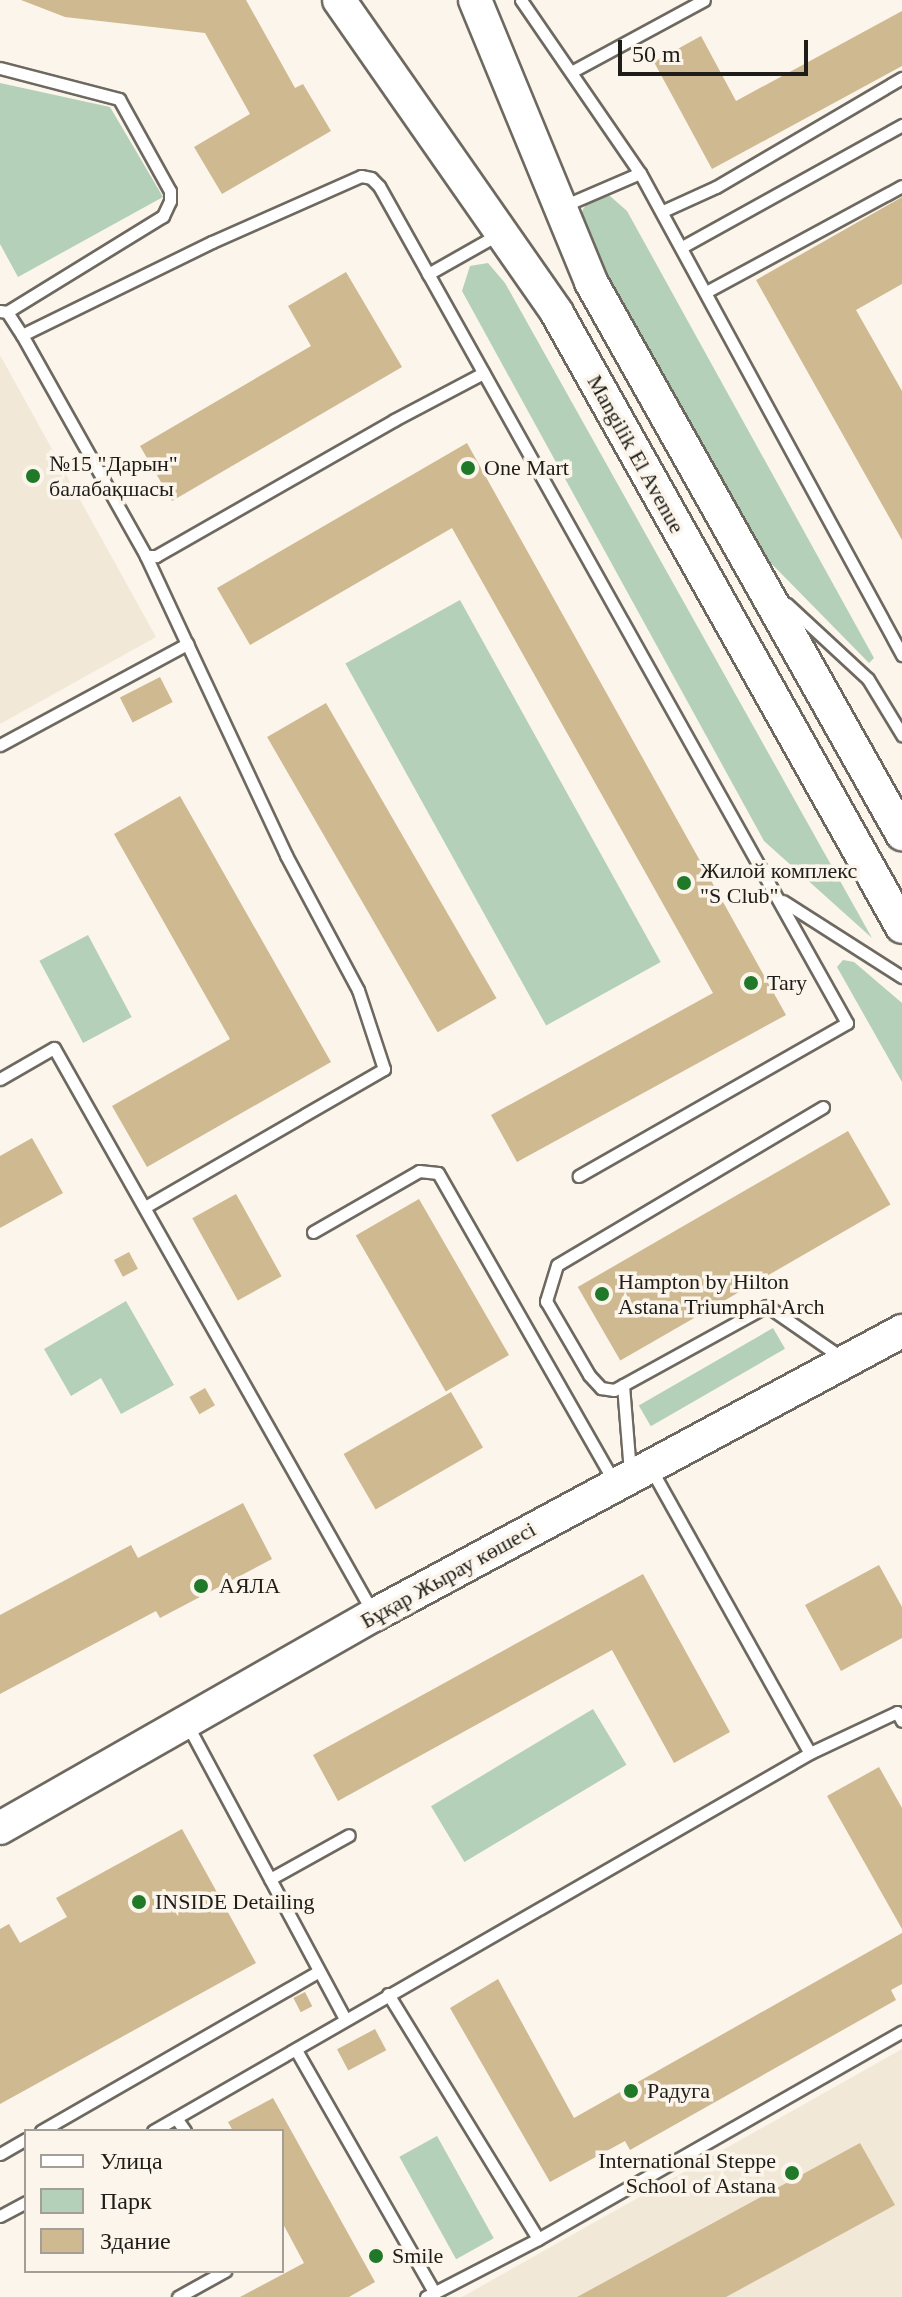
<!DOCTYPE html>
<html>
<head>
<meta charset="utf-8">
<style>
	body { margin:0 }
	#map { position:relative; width:902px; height:2297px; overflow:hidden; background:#fbf5eb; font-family:"Times New Roman",serif }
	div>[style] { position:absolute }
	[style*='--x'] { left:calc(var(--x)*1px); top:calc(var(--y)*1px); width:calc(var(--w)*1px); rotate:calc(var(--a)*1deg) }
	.built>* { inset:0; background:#f2e8d7 }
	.green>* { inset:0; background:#b4d0b9; transform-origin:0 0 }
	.building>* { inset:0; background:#cfb991; transform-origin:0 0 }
	.roads { filter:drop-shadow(2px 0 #6e6960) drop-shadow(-2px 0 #6e6960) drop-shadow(0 2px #6e6960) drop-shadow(0 -2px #6e6960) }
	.lane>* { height:11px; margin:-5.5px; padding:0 5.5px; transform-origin:5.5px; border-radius:5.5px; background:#fff }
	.secondary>* { height:32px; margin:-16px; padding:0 16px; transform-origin:16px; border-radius:16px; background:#fff }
	.dots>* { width:22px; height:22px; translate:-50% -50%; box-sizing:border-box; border:4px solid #fbf5eb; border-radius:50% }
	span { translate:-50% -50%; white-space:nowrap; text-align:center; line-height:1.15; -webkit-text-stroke:7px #fbf5eb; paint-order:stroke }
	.street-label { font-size:22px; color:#1f1d19 }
	.poi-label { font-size:22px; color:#1f1d19 }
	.left { translate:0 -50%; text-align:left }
	.right { translate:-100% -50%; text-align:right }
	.legend { position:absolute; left:24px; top:2129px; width:260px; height:144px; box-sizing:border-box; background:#fbf5eb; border:2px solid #a39f97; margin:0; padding:10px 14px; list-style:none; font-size:24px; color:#1f1d19 }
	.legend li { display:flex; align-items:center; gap:16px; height:40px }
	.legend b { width:40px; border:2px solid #a39f97 }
	.scale { position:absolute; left:618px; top:40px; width:190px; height:36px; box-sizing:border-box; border:4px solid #1f1d19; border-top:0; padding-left:10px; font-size:24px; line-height:28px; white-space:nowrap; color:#1f1d19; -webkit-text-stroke:6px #fbf5eb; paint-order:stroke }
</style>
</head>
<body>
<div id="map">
	<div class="built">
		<i style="clip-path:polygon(0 355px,156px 637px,0 724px)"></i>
		<i style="clip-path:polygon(902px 2049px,902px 2297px,462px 2297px)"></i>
	</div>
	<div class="green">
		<i style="clip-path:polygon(0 83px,110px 107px,163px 197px,18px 277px,0 244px)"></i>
		<i style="clip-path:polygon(610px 196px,627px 211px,874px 658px,869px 663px,757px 549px,582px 235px,579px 222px,583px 209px,592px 198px)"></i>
		<i style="clip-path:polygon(488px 263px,505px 283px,872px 938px,764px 841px,462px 291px,470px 266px)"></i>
		<i style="left:460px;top:600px;width:414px;height:131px;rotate:61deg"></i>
		<i style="left:88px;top:935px;width:93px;height:55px;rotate:62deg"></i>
		<i style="clip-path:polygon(843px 960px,854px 962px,902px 1003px,902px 1082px,837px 967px)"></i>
		<i style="clip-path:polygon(126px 1301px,174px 1385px,121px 1414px,101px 1378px,71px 1396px,44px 1349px)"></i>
		<i style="left:773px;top:1328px;width:24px;height:155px;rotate:60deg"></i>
		<i style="left:593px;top:1709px;width:65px;height:189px;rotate:59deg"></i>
		<i style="left:437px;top:2136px;width:117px;height:43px;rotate:61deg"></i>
	</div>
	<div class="building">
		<i style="clip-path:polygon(21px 0,246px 0,295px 88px,303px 84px,331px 131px,222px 194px,194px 147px,250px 114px,205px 33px,65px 17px)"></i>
		<i style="clip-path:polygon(902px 11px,902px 66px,712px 169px,654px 62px,701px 36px,736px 101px)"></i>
		<i style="clip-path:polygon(902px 197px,902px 284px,856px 310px,902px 391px,902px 540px,756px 280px)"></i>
		<i style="clip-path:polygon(346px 272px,402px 367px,172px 501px,140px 446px,311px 346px,288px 306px)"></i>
		<i style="clip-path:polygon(467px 443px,786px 1015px,517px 1162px,491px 1115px,713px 993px,452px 528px,250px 645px,217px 588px)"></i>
		<i style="left:160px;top:677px;width:28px;height:45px;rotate:63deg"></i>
		<i style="left:326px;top:703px;width:341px;height:68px;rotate:60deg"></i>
		<i style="clip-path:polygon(180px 796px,331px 1062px,147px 1167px,112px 1106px,230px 1039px,114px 834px)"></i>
		<i style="left:848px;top:1131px;width:85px;height:312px;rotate:60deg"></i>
		<i style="clip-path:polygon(32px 1138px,63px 1193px,0 1228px,0 1156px)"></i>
		<i style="left:236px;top:1194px;width:94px;height:50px;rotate:61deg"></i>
		<i style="left:419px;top:1199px;width:180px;height:73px;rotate:60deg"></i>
		<i style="left:129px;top:1252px;width:19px;height:17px;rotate:62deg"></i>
		<i style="left:205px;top:1388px;width:20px;height:18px;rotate:60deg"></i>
		<i style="left:451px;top:1392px;width:64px;height:124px;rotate:60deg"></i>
		<i style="clip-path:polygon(243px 1503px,272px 1559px,160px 1618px,156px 1611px,0 1694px,0 1615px,131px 1545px,138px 1558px)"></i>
		<i style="clip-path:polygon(879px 1565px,902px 1607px,902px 1638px,841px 1671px,805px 1605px)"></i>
		<i style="clip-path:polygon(643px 1574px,730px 1732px,674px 1763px,612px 1650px,338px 1801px,313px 1755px)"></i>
		<i style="clip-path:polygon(879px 1767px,902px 1808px,902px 1929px,827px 1796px)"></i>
		<i style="clip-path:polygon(182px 1829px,256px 1963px,0 2104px,0 1929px,9px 1924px,20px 1943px,67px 1917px,56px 1898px)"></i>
		<i style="clip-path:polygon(902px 1933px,902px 1984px,891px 1990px,896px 2000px,630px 2150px,625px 2141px,550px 2182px,450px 2008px,498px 1979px,574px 2118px)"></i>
		<i style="left:305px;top:1992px;width:16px;height:13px;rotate:63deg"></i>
		<i style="left:375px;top:2029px;width:24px;height:43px;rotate:62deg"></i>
		<i style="clip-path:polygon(273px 2098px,375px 2282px,349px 2297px,240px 2297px,304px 2263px,282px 2222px,282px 2131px,233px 2131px,228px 2122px)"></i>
		<i style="clip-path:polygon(860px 2143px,895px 2205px,726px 2297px,577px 2297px)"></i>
	</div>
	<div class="roads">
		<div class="lane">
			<i style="--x:521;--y:0;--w:210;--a:55.5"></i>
			<i style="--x:640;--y:173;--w:86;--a:156.7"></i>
			<i style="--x:0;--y:68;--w:123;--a:14.6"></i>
			<i style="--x:119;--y:99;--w:105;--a:61"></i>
			<i style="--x:170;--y:191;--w:10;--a:90"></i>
			<i style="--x:170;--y:201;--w:17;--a:115"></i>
			<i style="--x:163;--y:216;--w:183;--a:148.4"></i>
			<i style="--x:571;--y:72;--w:151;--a:-28.4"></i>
			<i style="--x:640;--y:173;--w:549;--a:61.47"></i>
			<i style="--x:663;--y:211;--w:58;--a:-24.4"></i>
			<i style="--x:716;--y:187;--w:216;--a:-30.4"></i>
			<i style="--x:682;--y:247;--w:252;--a:-29"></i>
			<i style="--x:428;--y:274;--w:79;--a:-29.5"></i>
			<i style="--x:706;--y:292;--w:223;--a:-28.4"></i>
			<i style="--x:0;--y:311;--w:7;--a:8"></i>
			<i style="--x:7;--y:312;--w:27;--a:57"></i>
			<i style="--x:22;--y:335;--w:212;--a:-26.1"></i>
			<i style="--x:212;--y:242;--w:163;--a:-23.9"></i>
			<i style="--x:361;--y:176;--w:10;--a:11"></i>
			<i style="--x:371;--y:178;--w:11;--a:45"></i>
			<i style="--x:379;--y:186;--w:959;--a:60.79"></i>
			<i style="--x:847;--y:1023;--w:309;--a:150.3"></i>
			<i style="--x:22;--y:335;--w:253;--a:60.7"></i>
			<i style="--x:146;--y:556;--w:10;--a:0"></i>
			<i style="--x:156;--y:556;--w:274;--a:-29.7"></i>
			<i style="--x:394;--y:420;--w:101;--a:-27.8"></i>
			<i style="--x:787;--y:604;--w:110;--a:42.8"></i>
			<i style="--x:868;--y:679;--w:66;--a:58.7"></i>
			<i style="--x:0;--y:745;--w:213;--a:-28.4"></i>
			<i style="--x:187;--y:644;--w:97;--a:-115"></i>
			<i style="--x:783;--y:901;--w:141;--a:32.6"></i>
			<i style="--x:0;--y:1079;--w:62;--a:-29.9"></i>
			<i style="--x:54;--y:1048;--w:647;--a:60.54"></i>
			<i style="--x:823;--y:1107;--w:309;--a:149.3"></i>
			<i style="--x:557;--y:1265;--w:38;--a:107"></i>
			<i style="--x:546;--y:1301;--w:86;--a:59.8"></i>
			<i style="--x:589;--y:1375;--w:18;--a:47"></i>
			<i style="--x:601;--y:1388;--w:13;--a:9"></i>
			<i style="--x:614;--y:1390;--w:175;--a:-28.8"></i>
			<i style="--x:767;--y:1306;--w:90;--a:34.6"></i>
			<i style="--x:145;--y:1207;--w:276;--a:-30"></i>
			<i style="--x:384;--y:1069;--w:83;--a:-108.2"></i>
			<i style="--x:358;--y:990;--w:153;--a:-118.1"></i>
			<i style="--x:286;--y:855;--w:233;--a:-115.1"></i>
			<i style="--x:313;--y:1232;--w:122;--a:-29.9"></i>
			<i style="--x:419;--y:1171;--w:19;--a:6"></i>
			<i style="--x:438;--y:1173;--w:357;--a:60.3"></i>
			<i style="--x:623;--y:1385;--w:87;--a:85.4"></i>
			<i style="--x:651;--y:1469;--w:325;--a:60.8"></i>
			<i style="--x:188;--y:1726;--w:332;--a:61.8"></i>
			<i style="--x:270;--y:1879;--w:90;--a:-29.1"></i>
			<i style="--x:388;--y:1994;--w:287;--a:58.5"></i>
			<i style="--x:296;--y:2050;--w:279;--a:60.3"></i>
			<i style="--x:176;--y:2118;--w:16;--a:55"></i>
			<i style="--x:41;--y:2131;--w:319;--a:-29.9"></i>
			<i style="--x:153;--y:2131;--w:758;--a:-29.91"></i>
			<i style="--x:810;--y:1753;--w:96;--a:-25.2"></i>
			<i style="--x:897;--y:1712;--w:10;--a:61"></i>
			<i style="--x:0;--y:2154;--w:30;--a:-30"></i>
			<i style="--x:0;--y:2216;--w:30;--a:-28"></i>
			<i style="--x:178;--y:2297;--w:54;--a:-29"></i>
			<i style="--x:426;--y:2297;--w:126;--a:-27.4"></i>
			<i style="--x:538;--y:2239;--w:419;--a:-29.7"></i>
		</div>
		<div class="secondary">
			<i style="--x:339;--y:0;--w:381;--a:55.1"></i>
			<i style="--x:557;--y:313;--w:704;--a:60.67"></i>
			<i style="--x:475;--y:0;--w:305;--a:67.6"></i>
			<i style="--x:591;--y:282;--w:634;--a:60.6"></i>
			<i style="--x:0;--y:1828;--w:430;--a:-29.7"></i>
			<i style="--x:374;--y:1615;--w:600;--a:-28.27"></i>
		</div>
	</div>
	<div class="dots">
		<i style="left:468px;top:468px;background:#1f7928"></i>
		<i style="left:33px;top:476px;background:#1f7928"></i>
		<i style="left:684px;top:883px;background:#1f7928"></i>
		<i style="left:751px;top:983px;background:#1f7928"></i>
		<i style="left:602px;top:1294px;background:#1f7928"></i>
		<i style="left:201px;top:1586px;background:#1f7928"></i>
		<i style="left:139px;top:1902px;background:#1f7928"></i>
		<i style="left:631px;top:2091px;background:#1f7928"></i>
		<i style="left:792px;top:2173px;background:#1f7928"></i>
		<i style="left:376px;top:2256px;background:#1f7928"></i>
	</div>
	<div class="street-label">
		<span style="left:636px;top:454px;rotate:61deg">Mangilik El Avenue</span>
		<span style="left:448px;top:1575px;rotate:-29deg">Бұқар Жырау көшесі</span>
	</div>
	<div class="poi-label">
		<span class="left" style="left:49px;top:476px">№15 "Дарын"<br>балабақшасы</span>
		<span class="left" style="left:484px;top:468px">One Mart</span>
		<span class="left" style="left:700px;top:883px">Жилой комплекс<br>"S Club"</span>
		<span class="left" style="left:767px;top:983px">Tary</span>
		<span class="left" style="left:618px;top:1294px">Hampton by Hilton<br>Astana Triumphal Arch</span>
		<span class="left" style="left:219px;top:1586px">АЯЛА</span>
		<span class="left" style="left:155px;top:1902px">INSIDE Detailing</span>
		<span class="left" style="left:647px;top:2091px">Радуга</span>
		<span class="right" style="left:776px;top:2173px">International Steppe<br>School of Astana</span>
		<span class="left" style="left:392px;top:2256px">Smile</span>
	</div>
	<ul class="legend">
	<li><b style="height:10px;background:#fff"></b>Улица</li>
	<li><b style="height:22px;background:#b4d0b9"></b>Парк</li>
	<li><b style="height:22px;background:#cfb991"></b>Здание</li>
	</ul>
	<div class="scale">50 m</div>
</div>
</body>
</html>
